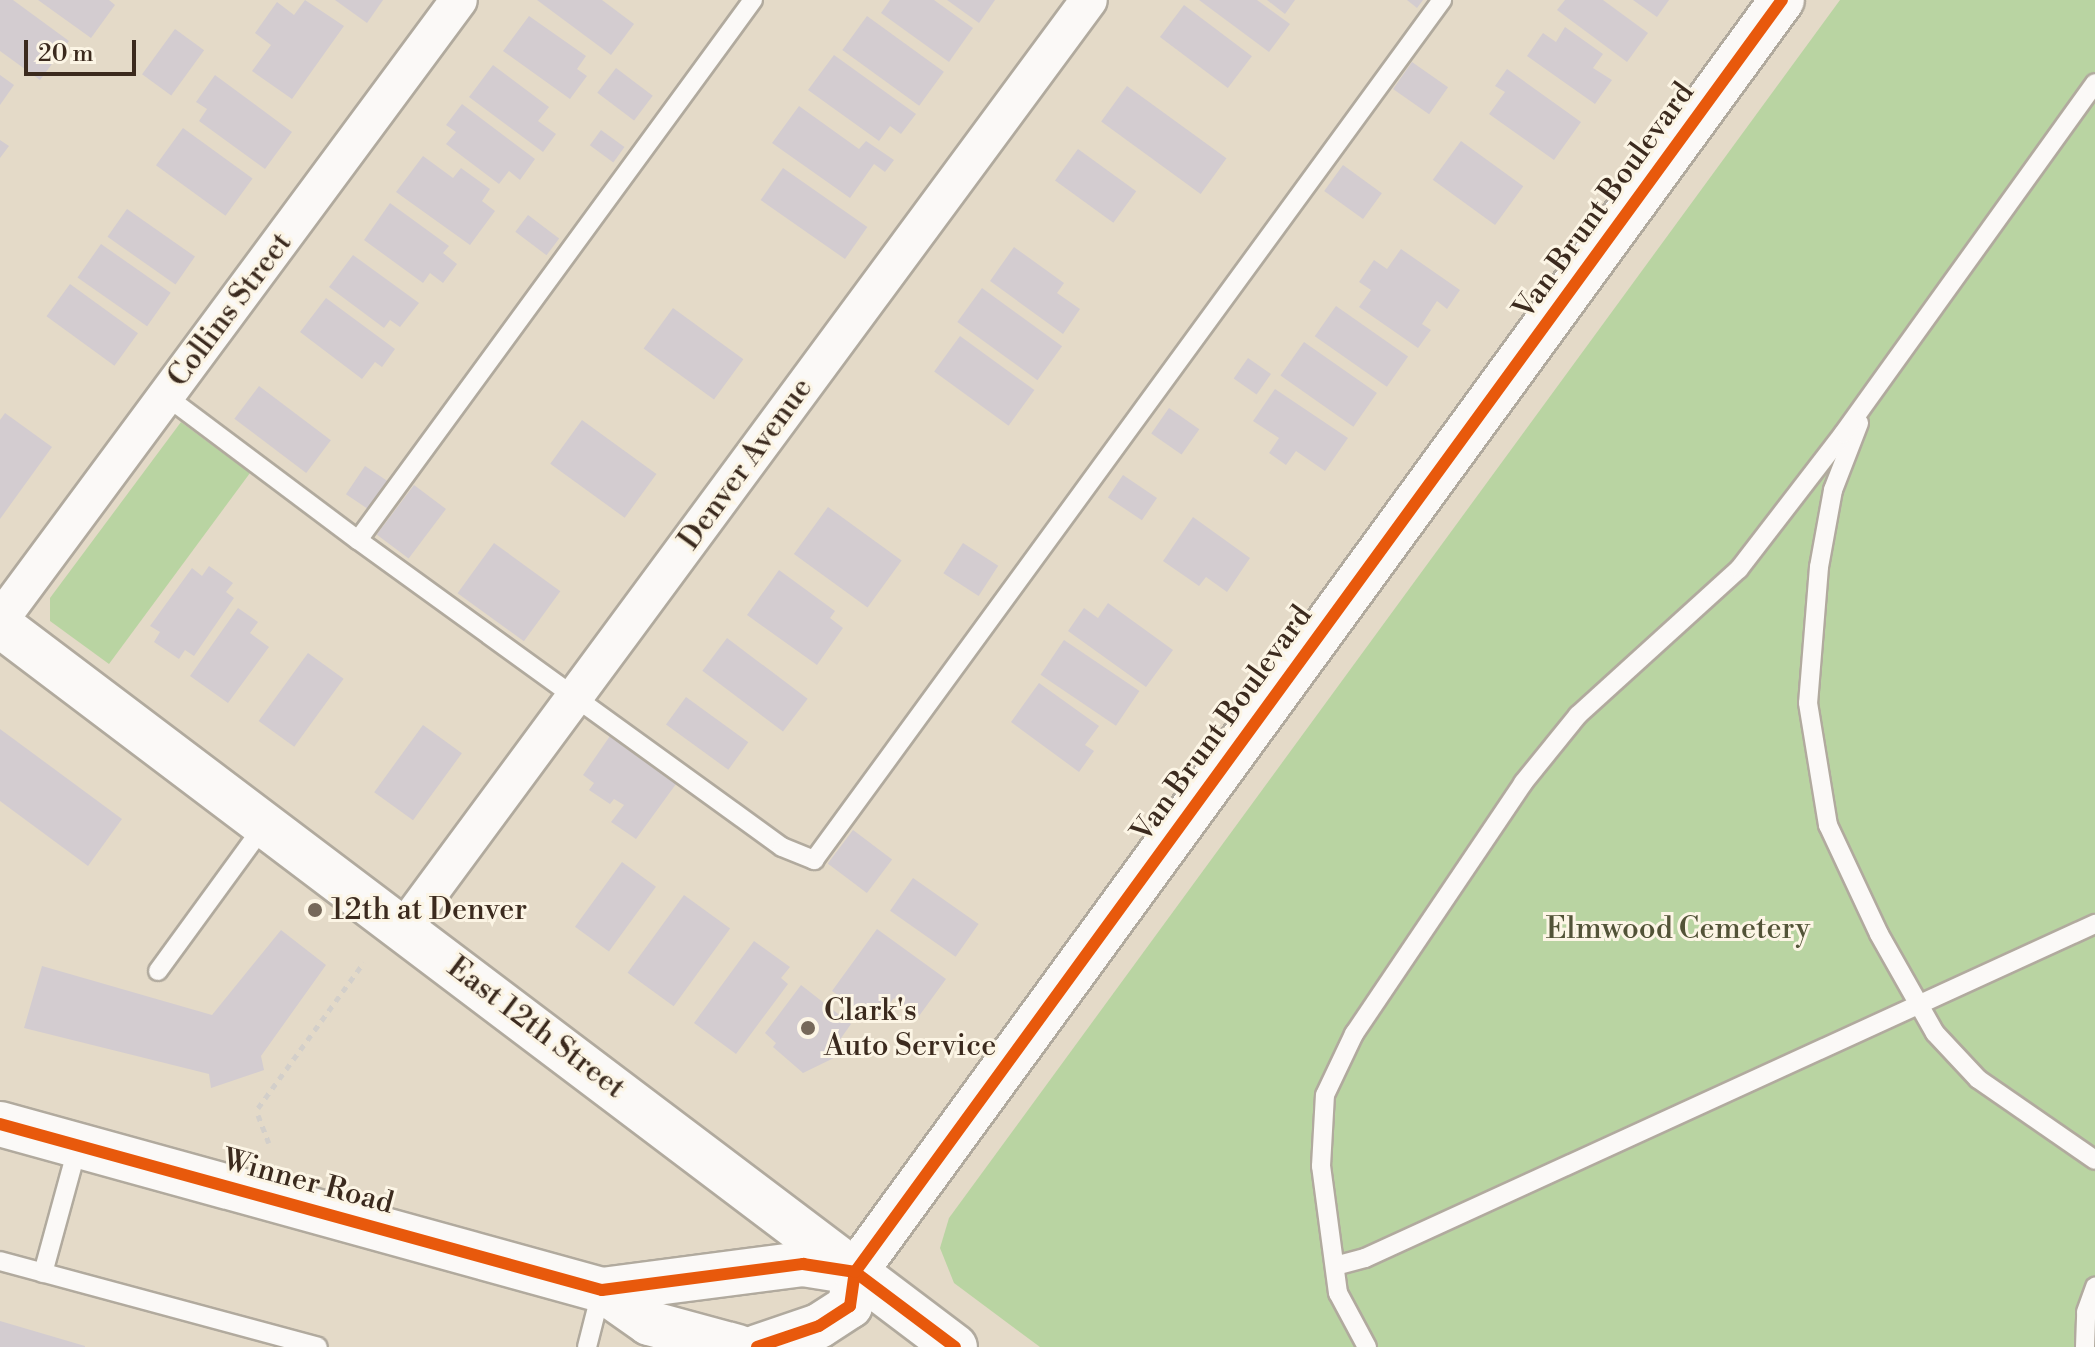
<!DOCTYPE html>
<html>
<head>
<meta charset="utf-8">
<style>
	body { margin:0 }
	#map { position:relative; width:2095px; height:1347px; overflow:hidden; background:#e4dac8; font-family:"Libre Bodoni",serif }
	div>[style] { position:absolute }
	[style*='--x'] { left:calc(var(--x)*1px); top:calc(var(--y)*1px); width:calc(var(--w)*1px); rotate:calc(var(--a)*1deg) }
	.green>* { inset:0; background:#b9d4a2 }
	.building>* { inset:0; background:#d3ccd0; transform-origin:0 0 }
	.path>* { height:5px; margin-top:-2.5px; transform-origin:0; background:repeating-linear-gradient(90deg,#d3cfca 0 6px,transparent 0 12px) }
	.roads { filter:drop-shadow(2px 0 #b1aa9e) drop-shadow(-2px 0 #b1aa9e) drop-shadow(0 2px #b1aa9e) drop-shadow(0 -2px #b1aa9e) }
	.service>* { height:18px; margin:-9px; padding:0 9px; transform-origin:9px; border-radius:9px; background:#fbf9f7 }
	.minor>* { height:36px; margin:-18px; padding:0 18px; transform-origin:18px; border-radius:18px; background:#fbf9f7 }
	.tertiary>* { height:44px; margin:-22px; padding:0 22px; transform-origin:22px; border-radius:22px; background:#fbf9f7 }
	.cycleway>* { height:12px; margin:-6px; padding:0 6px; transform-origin:6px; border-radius:6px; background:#e8590c }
	.dots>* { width:22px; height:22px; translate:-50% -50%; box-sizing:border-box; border:4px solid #fcf5e5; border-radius:50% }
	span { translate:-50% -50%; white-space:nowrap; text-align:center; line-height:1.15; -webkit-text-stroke:6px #fcf5e5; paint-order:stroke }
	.street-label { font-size:30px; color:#3b2a1e }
	.poi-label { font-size:30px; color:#3b2a1e }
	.left { translate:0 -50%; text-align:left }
	.park-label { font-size:30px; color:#525337 }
	.scale { position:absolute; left:24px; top:40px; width:112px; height:36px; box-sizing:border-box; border:4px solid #3b2a1e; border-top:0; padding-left:10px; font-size:24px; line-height:28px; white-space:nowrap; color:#3b2a1e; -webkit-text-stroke:6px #fcf5e5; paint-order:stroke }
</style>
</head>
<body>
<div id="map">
	<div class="green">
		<i style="clip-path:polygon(1840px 0,2095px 0,2095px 1347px,1040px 1347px,954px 1283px,940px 1248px,949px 1218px)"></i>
		<i style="clip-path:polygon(181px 422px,250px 473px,109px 664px,50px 621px,50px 598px)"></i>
	</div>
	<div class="building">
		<i style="clip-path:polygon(0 0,13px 0,69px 41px,40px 80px,0 51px)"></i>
		<i style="clip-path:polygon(38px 0,109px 0,115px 5px,91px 38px)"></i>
		<i style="clip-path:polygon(305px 0,344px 26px,292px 99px,252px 71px,271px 45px,255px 33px,277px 2px,294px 15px)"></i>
		<i style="clip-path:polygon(335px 0,383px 0,367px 23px)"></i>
		<i style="clip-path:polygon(537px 0,602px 0,634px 24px,611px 55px)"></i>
		<i style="clip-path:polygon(890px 0,934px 0,973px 28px,949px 62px,881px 13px)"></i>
		<i style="clip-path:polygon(947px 0,995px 0,979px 23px)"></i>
		<i style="clip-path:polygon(1199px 0,1257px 0,1290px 24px,1269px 52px)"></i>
		<i style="clip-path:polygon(1267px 0,1295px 0,1285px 14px)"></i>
		<i style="clip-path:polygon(1407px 0,1423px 0,1417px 8px)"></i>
		<i style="clip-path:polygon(1565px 0,1603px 0,1648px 33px,1627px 62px,1557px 10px)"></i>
		<i style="clip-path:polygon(1633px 0,1669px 0,1657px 17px)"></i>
		<i style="left:1184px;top:5px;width:85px;height:40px;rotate:37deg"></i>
		<i style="clip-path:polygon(529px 16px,586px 56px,577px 69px,587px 76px,570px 99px,503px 51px)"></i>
		<i style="left:867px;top:16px;width:95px;height:42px;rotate:36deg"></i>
		<i style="clip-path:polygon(1565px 27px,1603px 54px,1593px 68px,1612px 80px,1595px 104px,1527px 56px,1543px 33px,1556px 42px)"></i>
		<i style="left:175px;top:29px;width:36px;height:56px;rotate:36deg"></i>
		<i style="clip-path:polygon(834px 55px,916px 114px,901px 134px,890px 126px,879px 141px,808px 90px)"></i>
		<i style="left:1412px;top:62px;width:44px;height:33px;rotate:35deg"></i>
		<i style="clip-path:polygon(493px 65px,549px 107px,538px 121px,556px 134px,543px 152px,469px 97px)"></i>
		<i style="left:616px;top:68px;width:46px;height:31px;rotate:37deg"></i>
		<i style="clip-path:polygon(1507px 69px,1581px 122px,1554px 160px,1489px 114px,1505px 92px,1495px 86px)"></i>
		<i style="clip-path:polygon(0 75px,14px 85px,0 105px)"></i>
		<i style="clip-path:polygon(215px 75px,292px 132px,265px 169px,199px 121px,207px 109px,196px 102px)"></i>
		<i style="left:1127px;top:86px;width:123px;height:44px;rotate:36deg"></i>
		<i style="clip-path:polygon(462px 104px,535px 159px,520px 180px,509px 171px,499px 184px,446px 144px,456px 132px,446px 125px)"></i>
		<i style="clip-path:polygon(799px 106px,859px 149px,866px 141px,894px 160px,885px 172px,874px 164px,850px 198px,772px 143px)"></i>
		<i style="left:183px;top:128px;width:86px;height:46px;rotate:36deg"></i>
		<i style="left:601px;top:130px;width:29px;height:19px;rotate:36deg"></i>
		<i style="clip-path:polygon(0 140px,9px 146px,0 158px)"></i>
		<i style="left:1461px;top:141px;width:77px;height:48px;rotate:36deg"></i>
		<i style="left:1078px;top:149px;width:72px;height:39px;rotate:36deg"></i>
		<i style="clip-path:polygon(423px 156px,453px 178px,461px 168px,490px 189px,482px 201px,495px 211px,470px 245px,396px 192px)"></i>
		<i style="left:1343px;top:165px;width:48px;height:32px;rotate:36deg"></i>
		<i style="left:783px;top:168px;width:103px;height:39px;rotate:35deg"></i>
		<i style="clip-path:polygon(390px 203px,449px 246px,443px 253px,457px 264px,443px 283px,430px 273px,423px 283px,364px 240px)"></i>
		<i style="left:127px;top:209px;width:83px;height:34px;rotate:35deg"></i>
		<i style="left:528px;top:215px;width:39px;height:21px;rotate:37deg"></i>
		<i style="left:101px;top:244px;width:85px;height:41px;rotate:35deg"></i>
		<i style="clip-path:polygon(1014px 247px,1064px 283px,1057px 293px,1080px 309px,1063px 334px,990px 281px)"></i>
		<i style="clip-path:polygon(1401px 249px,1460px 290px,1447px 309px,1437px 301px,1422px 324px,1431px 330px,1418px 348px,1359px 307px,1371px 290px,1359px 282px,1374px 260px,1387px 269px)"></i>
		<i style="clip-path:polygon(353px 255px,419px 303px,400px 327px,390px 320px,384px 328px,329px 287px)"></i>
		<i style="left:70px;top:284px;width:84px;height:40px;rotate:36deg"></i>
		<i style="left:982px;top:288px;width:99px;height:42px;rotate:36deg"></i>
		<i style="clip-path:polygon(326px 298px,395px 349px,382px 367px,375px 362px,362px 379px,300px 332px)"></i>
		<i style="left:1336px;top:306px;width:88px;height:37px;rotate:35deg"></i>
		<i style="left:673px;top:308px;width:87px;height:50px;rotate:36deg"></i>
		<i style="left:960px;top:336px;width:92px;height:44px;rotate:36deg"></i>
		<i style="left:1304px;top:342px;width:89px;height:41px;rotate:35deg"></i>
		<i style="left:1248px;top:358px;width:28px;height:25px;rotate:35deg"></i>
		<i style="left:259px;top:386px;width:90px;height:41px;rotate:37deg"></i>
		<i style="clip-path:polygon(1275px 389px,1348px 438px,1325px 471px,1296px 451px,1286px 465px,1269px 453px,1279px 438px,1253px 421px)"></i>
		<i style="left:1169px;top:408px;width:37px;height:31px;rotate:35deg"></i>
		<i style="clip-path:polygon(5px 413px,52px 447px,0 519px,0 420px)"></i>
		<i style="left:582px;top:420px;width:92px;height:54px;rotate:36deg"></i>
		<i style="left:365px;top:466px;width:27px;height:34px;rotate:34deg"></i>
		<i style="left:1123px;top:475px;width:41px;height:27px;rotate:34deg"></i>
		<i style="left:414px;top:485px;width:40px;height:62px;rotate:37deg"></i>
		<i style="left:828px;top:507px;width:91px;height:58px;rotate:36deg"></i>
		<i style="clip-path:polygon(1193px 517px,1250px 558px,1227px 592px,1206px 577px,1199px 586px,1163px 561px)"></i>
		<i style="left:494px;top:543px;width:82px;height:62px;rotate:36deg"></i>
		<i style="left:963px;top:543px;width:42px;height:36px;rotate:33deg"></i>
		<i style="clip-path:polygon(209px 566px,233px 583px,226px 592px,234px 598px,194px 656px,185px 650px,179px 659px,154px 642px,160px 632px,150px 626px,192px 568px,202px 576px)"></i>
		<i style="clip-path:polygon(779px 570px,835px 611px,830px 618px,843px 628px,817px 665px,747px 615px)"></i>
		<i style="clip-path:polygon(1108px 603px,1173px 650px,1146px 687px,1068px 631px,1084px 608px,1098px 618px)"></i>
		<i style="clip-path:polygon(238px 608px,258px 622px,250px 633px,269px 647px,228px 703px,190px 676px)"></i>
		<i style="left:727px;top:638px;width:101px;height:41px;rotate:37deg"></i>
		<i style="left:1064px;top:640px;width:91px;height:42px;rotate:34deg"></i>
		<i style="left:308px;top:653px;width:44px;height:84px;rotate:36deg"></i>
		<i style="clip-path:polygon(1039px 683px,1099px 726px,1085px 745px,1094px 751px,1079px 772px,1011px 722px)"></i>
		<i style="left:686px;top:697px;width:77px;height:34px;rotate:36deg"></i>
		<i style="left:423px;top:725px;width:48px;height:83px;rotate:36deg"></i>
		<i style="clip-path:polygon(0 729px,122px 819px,88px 866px,0 801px)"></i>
		<i style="clip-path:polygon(610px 736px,676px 784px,636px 839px,611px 822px,624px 805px,614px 799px,610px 804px,589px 790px,594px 783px,583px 775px)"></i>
		<i style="left:853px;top:830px;width:49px;height:42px;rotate:37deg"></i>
		<i style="left:622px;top:862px;width:42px;height:80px;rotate:36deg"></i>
		<i style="left:913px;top:878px;width:80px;height:40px;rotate:35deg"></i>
		<i style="left:684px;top:895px;width:57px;height:96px;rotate:36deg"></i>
		<i style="clip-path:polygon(877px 929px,946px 979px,919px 1016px,894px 998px,876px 1022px,832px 991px)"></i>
		<i style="clip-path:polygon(281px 930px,326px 965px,261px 1056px,264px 1070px,211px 1088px,209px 1074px,24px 1028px,42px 966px,212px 1015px)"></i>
		<i style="clip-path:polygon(754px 941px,790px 967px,781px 978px,788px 984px,736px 1054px,694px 1023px)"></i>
		<i style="clip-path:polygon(801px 985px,851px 1024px,839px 1041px,842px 1054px,803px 1073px,773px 1047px,776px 1043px,765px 1033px)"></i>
		<i style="clip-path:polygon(0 1321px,85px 1346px,85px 1347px,0 1347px)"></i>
	</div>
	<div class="path">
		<i style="--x:258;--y:1108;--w:180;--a:-54"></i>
		<i style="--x:258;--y:1115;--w:30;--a:69"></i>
	</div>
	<div class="roads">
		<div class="service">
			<i style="--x:166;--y:396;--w:240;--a:36.9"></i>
			<i style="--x:358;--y:540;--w:669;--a:-53.82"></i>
			<i style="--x:1859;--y:423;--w:72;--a:111.2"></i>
			<i style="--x:1833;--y:490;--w:78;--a:100.3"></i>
			<i style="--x:1819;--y:567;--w:136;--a:94.6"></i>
			<i style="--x:1808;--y:703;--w:124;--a:80.7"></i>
			<i style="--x:1828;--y:825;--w:120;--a:64.9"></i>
			<i style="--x:1879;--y:934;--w:114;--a:60.5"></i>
			<i style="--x:1935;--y:1033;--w:63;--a:46.9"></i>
			<i style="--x:1978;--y:1079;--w:142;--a:34.7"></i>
			<i style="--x:358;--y:540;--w:523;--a:35.91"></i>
			<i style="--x:782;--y:847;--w:35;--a:22"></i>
			<i style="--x:814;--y:860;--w:1065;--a:-53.86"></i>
			<i style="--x:158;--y:971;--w:182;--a:-53.9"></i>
			<i style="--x:0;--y:1261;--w:329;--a:15.1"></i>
			<i style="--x:1335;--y:1266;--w:31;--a:-15"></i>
			<i style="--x:1365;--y:1258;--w:803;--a:-24.59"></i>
			<i style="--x:43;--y:1273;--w:133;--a:-74.7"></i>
			<i style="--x:587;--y:1347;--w:57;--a:-75.7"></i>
			<i style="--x:1367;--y:1347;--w:61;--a:-118.2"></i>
			<i style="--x:1338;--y:1293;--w:128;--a:-97.6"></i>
			<i style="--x:1321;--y:1166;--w:71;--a:-86.8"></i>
			<i style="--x:1325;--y:1095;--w:68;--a:-64.6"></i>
			<i style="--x:1354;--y:1034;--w:303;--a:-56"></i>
			<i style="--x:1523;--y:783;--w:87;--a:-51"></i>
			<i style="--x:1578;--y:715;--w:217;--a:-42.2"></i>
			<i style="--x:1739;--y:569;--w:170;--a:-52.4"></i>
			<i style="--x:1843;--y:434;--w:432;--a:-54.3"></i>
			<i style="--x:2085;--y:1347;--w:35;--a:-88"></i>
			<i style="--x:2086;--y:1312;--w:27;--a:-70"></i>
		</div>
		<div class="minor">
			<i style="--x:0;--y:620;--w:771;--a:-53.49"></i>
			<i style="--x:404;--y:928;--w:1153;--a:-53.57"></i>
		</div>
		<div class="tertiary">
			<i style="--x:0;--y:625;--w:1197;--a:37.09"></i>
			<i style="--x:0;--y:1124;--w:624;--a:15.42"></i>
			<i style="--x:602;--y:1290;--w:57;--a:35.1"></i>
			<i style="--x:649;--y:1323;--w:92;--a:15.1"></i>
			<i style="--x:602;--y:1290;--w:203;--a:-7.4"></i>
			<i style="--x:803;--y:1264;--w:51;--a:9.1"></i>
			<i style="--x:757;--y:1347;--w:65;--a:-18.7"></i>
			<i style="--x:819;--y:1326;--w:37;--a:-33"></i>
			<i style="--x:850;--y:1306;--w:34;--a:-82"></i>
			<i style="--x:855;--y:1272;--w:1574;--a:-53.92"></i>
		</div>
	</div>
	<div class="cycleway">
		<i style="--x:0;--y:1124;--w:624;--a:15.42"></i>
		<i style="--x:602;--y:1290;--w:203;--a:-7.4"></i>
		<i style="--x:803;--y:1264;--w:53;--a:8.7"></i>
		<i style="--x:855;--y:1272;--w:125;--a:36.9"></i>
		<i style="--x:757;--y:1347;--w:65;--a:-18.7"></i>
		<i style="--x:819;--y:1326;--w:37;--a:-33"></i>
		<i style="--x:850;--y:1306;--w:34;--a:-82"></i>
		<i style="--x:855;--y:1272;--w:1574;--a:-53.92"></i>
	</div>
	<div class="dots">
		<i style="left:315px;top:910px;background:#76685a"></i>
		<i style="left:808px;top:1028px;background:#76685a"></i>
	</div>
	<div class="street-label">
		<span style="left:1604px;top:201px;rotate:-54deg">Van Brunt Boulevard</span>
		<span style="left:230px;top:310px;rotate:-53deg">Collins Street</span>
		<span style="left:746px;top:464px;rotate:-54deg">Denver Avenue</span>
		<span style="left:1222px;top:724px;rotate:-54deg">Van Brunt Boulevard</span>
		<span style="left:536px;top:1028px;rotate:37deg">East 12th Street</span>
		<span style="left:308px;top:1182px;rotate:15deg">Winner Road</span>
	</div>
	<div class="poi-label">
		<span class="left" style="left:331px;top:910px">12th at Denver</span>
		<span class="left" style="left:824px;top:1028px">Clark's<br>Auto Service</span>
	</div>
	<div class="park-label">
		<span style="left:1678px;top:929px">Elmwood Cemetery</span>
	</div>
	<div class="scale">20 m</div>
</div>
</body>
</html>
